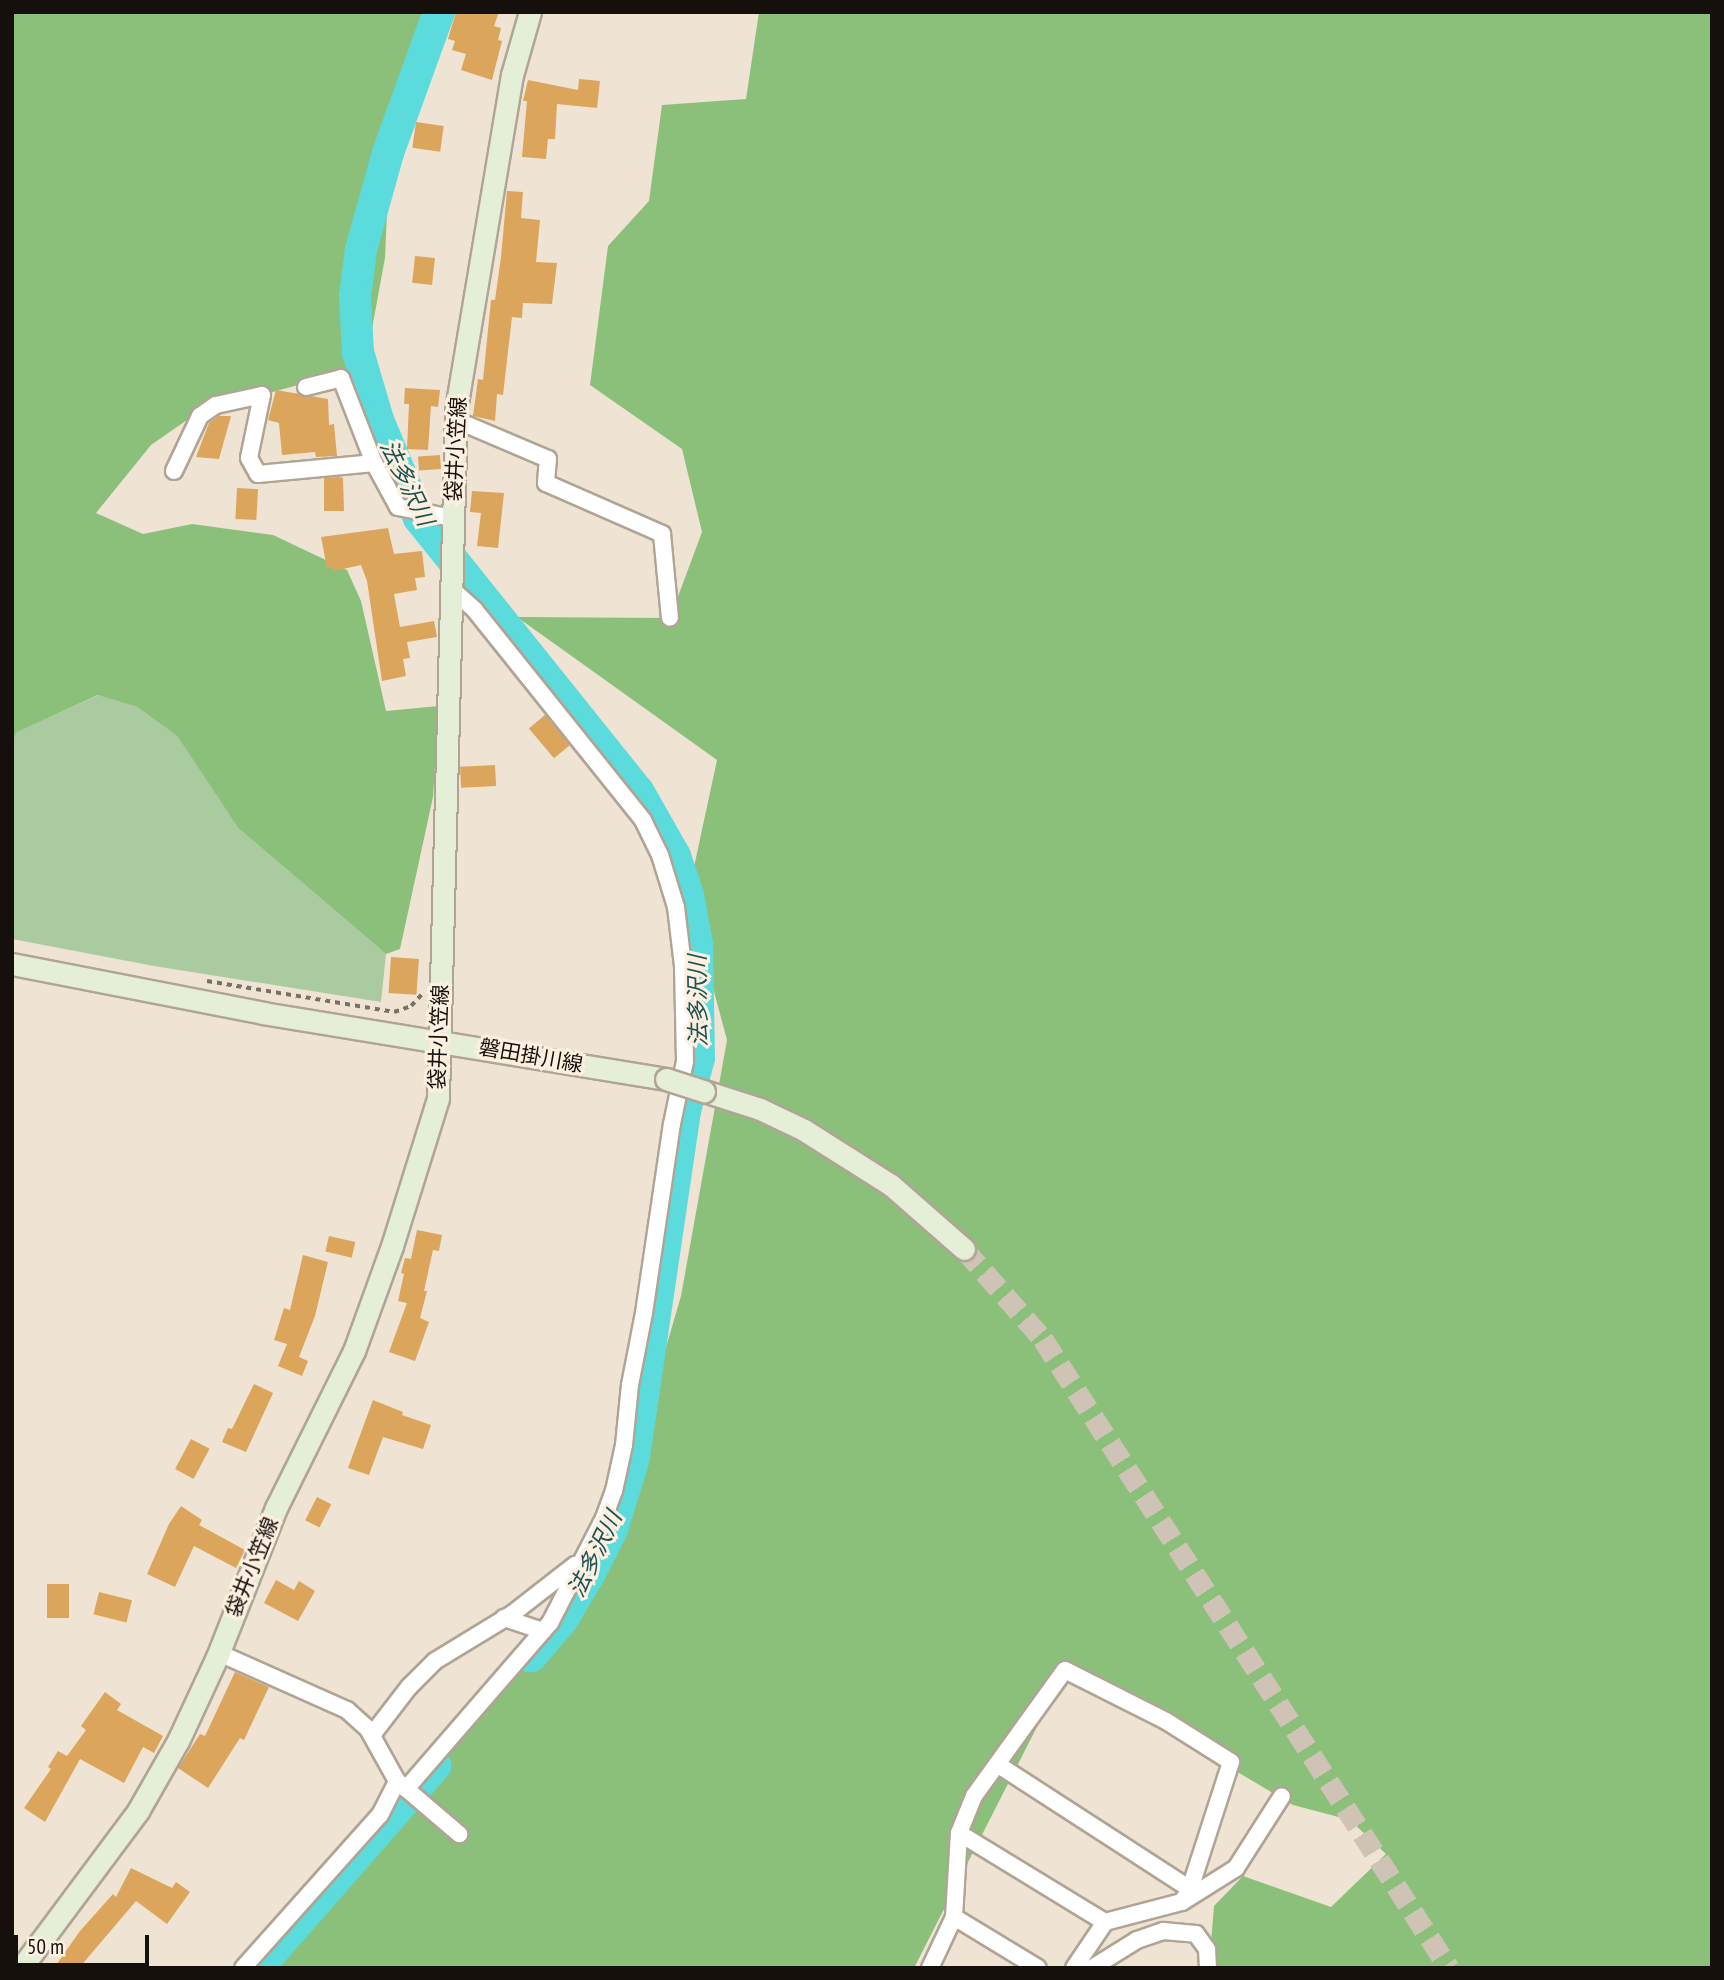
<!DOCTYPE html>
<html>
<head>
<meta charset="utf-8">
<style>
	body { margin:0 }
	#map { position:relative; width:1724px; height:1980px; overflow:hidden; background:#efe3d3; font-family:"PT Sans Narrow","Noto Sans JP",sans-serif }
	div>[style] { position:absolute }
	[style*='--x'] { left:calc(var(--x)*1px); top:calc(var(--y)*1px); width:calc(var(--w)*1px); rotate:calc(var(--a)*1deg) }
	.green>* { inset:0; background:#a9cb9f }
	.forest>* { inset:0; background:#8bc07b }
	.river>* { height:32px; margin:-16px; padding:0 16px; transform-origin:16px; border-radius:16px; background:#5cdbdd }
	.building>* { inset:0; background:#dba55c; transform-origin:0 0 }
	.secondary-tunnel>* { height:21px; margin-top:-10.5px; transform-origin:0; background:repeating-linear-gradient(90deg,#cec3b5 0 21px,transparent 0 31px) }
	.path>* { height:3.5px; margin-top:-1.75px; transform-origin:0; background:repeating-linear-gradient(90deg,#797167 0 5px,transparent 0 10px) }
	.roads { filter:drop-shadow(2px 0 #b0a495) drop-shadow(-2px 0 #b0a495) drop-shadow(0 2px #b0a495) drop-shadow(0 -2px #b0a495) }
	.street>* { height:16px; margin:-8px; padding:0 8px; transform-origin:8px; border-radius:8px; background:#fff }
	.secondary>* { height:21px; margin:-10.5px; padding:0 10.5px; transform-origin:10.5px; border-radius:10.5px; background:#e5eed7 }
	.bridges { filter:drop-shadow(2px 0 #b0a495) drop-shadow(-2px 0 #b0a495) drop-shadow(0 2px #b0a495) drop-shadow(0 -2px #b0a495) }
	.secondary-bridge>* { height:21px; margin:-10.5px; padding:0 10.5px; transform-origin:10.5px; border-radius:10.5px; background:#e5eed7 }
	span { translate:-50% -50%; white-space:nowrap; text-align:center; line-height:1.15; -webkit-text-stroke:6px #fdf0e0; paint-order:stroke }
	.street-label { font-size:21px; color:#15100b }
	.water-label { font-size:23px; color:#1d5354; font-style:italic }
	.frame { position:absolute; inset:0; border:14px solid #15100b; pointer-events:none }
	.scale { position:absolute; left:14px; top:1935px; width:135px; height:32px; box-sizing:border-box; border:4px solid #15100b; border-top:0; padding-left:9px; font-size:21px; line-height:24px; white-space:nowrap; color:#15100b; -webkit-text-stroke:5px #fdf0e0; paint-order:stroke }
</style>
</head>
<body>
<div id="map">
	<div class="green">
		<i style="clip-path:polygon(99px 695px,137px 707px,177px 736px,238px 828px,386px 954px,381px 1002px,154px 966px,12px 939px,12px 741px,16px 732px)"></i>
	</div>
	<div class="forest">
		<i style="clip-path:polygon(12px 12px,428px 12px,383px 145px,387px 213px,385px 258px,366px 361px,348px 371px,197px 413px,151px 445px,96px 513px,143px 534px,192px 524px,273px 535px,347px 570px,361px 601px,386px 711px,439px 706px,433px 797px,400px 949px,386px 954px,238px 828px,177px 736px,137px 707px,98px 695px,17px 732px,12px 741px)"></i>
		<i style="clip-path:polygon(759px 12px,1712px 12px,1712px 1968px,1209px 1968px,1214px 1906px,1243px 1876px,1331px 1907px,1386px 1854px,1350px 1820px,1293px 1805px,1066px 1670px,914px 1968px,266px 1968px,550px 1623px,629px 1474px,681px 1296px,727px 1040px,688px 895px,717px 760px,517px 617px,670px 618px,702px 532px,682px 449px,590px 385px,608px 246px,649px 201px,662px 105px,746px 99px)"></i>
	</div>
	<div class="river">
		<i style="--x:439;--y:12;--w:150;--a:109.9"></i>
		<i style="--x:388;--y:153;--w:101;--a:105.6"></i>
		<i style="--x:361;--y:250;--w:46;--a:97.4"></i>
		<i style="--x:355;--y:296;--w:56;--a:86.9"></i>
		<i style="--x:358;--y:352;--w:71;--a:73.6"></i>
		<i style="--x:378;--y:420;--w:106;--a:67.3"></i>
		<i style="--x:419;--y:518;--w:350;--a:51.3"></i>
		<i style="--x:638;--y:791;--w:75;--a:60.4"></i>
		<i style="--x:675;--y:856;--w:41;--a:71.6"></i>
		<i style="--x:688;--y:895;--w:50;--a:79.6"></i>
		<i style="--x:697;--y:944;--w:114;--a:89"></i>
		<i style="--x:699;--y:1058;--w:55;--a:104.8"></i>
		<i style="--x:685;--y:1111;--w:351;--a:98.4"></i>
		<i style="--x:634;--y:1458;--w:74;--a:107.2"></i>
		<i style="--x:612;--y:1529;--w:47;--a:116.6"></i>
		<i style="--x:591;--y:1571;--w:57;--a:120.6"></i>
		<i style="--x:562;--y:1620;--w:48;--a:130.7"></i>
		<i style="--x:258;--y:1968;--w:269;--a:-48.8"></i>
	</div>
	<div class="building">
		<i style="clip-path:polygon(456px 12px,499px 12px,494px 26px,501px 28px,498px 40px,502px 41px,492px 80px,461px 70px,466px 54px,452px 50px,455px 41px,448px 39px)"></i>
		<i style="clip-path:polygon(579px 79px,600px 81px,597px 108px,557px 104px,555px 139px,548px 139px,546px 159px,522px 157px,527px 101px,523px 101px,528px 80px,578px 90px)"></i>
		<i style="left:416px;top:122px;width:28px;height:26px;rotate:8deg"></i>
		<i style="clip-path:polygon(507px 191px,523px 192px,521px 218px,540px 220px,536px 262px,557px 263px,552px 304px,523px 303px,522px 318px,512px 317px,503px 395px,497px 394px,495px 421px,473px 416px,478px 379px,483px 380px,491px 300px,495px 300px,501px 257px)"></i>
		<i style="left:415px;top:256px;width:20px;height:27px;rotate:6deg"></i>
		<i style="clip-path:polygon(405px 388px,440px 390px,438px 407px,431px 406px,428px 450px,407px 449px,409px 404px,404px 404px)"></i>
		<i style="clip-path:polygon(276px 390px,328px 399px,329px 425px,334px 424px,337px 456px,316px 457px,315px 452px,282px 455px,279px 423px,268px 420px)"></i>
		<i style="clip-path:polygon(219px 416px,231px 416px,219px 459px,196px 457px,209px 423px)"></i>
		<i style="left:440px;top:455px;width:14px;height:22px;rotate:86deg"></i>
		<i style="clip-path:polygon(339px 477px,343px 478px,344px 511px,324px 511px,324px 478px)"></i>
		<i style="left:237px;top:488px;width:21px;height:31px;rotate:3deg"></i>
		<i style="clip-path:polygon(472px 491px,504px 493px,498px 548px,477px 546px,481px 513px,470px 512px)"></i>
		<i style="clip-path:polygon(388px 528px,394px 554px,422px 551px,425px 577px,415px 578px,417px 590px,394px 594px,400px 627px,434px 621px,437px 637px,407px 642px,410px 658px,403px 659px,406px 676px,382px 681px,367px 581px,361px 565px,334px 571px,333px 567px,327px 568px,321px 537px)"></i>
		<i style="left:545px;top:715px;width:39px;height:21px;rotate:50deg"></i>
		<i style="left:495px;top:765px;width:21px;height:35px;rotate:87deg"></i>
		<i style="left:391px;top:957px;width:28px;height:36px;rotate:4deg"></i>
		<i style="clip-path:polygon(417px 1230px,442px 1235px,439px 1251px,433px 1250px,424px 1291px,427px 1291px,420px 1318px,429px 1322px,415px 1361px,389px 1352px,407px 1303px,398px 1301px,404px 1274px,401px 1273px,405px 1258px,411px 1259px)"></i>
		<i style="left:329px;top:1236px;width:27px;height:16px;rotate:13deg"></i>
		<i style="clip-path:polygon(303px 1255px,328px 1262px,315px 1316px,299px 1357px,308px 1361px,302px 1376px,278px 1366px,287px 1344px,274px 1340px,284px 1308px,290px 1310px)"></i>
		<i style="clip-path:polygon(254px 1384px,273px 1393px,246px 1452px,222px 1442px,228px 1428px,232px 1429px)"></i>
		<i style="clip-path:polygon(373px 1400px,403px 1412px,402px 1415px,431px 1425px,423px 1449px,383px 1437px,369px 1475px,348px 1468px)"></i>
		<i style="left:191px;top:1439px;width:21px;height:34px;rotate:28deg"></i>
		<i style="left:317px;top:1497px;width:16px;height:26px;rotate:27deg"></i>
		<i style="clip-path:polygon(181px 1506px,202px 1520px,199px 1525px,245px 1550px,236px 1568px,194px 1546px,175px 1587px,147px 1574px,169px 1524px)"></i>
		<i style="clip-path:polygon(276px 1580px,294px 1590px,299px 1581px,315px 1591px,298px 1621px,264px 1603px)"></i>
		<i style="left:47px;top:1584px;width:22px;height:34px"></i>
		<i style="left:99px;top:1592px;width:34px;height:23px;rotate:14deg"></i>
		<i style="clip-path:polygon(235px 1672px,269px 1687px,244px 1740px,240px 1738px,208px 1788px,178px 1768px,200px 1734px,205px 1736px)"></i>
		<i style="clip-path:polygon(105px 1692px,121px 1704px,117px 1710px,163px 1736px,154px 1753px,143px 1747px,124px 1783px,80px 1759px,45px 1822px,24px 1808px,51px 1769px,48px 1767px,58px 1751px,67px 1756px,86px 1730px,81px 1726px)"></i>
		<i style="clip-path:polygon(131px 1868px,172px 1888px,176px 1882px,190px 1892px,167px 1924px,136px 1901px,79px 1968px,54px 1968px,80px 1931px,113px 1894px,116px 1897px)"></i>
	</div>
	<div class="secondary-tunnel">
		<i style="--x:964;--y:1249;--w:120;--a:48.7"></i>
		<i style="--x:1043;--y:1339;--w:749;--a:57.16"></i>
	</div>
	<div class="path">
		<i style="--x:207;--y:981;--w:190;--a:9.4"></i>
		<i style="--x:394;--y:1012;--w:18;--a:-19"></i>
		<i style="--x:411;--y:1006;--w:16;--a:-47"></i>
	</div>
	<div class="roads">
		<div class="street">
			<i style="--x:306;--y:387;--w:36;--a:-14"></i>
			<i style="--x:341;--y:378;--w:91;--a:68.8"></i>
			<i style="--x:374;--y:463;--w:50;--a:61.4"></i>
			<i style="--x:398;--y:507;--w:55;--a:11.5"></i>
			<i style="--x:456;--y:420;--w:100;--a:23"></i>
			<i style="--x:548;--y:459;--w:24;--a:95"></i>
			<i style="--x:546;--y:483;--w:127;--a:23.7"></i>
			<i style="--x:662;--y:534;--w:84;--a:84.6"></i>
			<i style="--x:174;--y:471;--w:61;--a:-64.7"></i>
			<i style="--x:200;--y:416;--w:19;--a:-35"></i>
			<i style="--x:216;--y:405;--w:47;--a:-12.3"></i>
			<i style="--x:262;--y:395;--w:64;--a:101.7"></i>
			<i style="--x:249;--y:458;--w:18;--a:61"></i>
			<i style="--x:258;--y:474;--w:117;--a:-5.4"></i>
			<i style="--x:504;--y:1618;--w:41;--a:18.4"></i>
			<i style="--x:219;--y:1653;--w:140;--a:24"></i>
			<i style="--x:347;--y:1710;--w:28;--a:42"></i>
			<i style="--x:368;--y:1729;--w:60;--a:60.9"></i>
			<i style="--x:397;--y:1781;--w:82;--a:40.5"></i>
			<i style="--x:372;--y:1735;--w:61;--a:-52.4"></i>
			<i style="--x:409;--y:1687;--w:37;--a:-45"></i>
			<i style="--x:435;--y:1661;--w:90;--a:-31.4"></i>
			<i style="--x:512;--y:1614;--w:80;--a:-37.9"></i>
			<i style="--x:997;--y:1764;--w:230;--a:32.9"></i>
			<i style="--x:406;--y:1789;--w:220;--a:-49.1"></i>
			<i style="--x:550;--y:1623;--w:118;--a:-62.8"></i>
			<i style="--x:604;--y:1518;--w:29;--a:-70"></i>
			<i style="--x:614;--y:1491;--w:47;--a:-77.7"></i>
			<i style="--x:624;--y:1445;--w:60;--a:-84.3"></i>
			<i style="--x:630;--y:1385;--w:73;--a:-79"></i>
			<i style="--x:644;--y:1313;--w:191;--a:-81.6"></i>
			<i style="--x:672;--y:1124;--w:64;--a:-78.3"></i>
			<i style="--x:685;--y:1061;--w:95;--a:-91.2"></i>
			<i style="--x:683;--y:966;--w:59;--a:-96.8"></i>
			<i style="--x:676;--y:907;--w:54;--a:-107.1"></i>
			<i style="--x:660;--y:855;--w:39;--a:-116"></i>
			<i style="--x:643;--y:820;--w:269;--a:-128.7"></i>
			<i style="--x:475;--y:610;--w:31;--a:-138"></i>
			<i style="--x:959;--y:1833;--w:171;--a:31.4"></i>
			<i style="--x:954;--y:1917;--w:98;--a:31.3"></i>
			<i style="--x:243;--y:1968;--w:205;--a:-48.2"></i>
			<i style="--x:380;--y:1815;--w:38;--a:-63"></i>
			<i style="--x:930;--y:1968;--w:56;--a:-64.8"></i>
			<i style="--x:954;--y:1917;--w:84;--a:-86.6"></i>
			<i style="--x:959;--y:1833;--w:40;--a:-68"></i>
			<i style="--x:974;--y:1796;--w:155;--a:-54.2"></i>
			<i style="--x:1065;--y:1670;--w:113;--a:26.8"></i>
			<i style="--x:1166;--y:1721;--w:77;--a:32.2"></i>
			<i style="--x:1231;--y:1762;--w:133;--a:107.9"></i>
			<i style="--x:1190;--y:1889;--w:15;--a:122"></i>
			<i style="--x:1074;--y:1968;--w:55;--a:-56"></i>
			<i style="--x:1105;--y:1922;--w:80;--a:-14.6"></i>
			<i style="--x:1182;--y:1902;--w:64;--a:-32.2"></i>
			<i style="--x:1236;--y:1868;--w:85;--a:-57.4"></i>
			<i style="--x:1092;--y:1968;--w:53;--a:-31.9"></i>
			<i style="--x:1137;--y:1940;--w:28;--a:-19"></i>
			<i style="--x:1163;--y:1931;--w:33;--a:5"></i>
			<i style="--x:1196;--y:1934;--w:19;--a:54"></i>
			<i style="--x:1207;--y:1949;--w:19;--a:87"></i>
		</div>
		<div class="secondary">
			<i style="--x:12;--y:964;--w:256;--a:11"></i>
			<i style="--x:263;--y:1013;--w:408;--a:9.3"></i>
			<i style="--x:704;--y:1091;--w:59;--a:17.8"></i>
			<i style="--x:760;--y:1109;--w:49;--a:25.5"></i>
			<i style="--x:804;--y:1130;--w:103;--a:32.3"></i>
			<i style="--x:891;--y:1185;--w:97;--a:41.2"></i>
			<i style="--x:21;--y:1968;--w:196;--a:-53.3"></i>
			<i style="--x:138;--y:1811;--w:81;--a:-60.3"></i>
			<i style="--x:178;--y:1741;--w:93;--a:-65.1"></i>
			<i style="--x:217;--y:1657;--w:160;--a:-68.4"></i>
			<i style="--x:276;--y:1508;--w:175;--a:-63.6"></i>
			<i style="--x:354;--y:1351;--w:112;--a:-70.1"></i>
			<i style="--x:392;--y:1246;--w:155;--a:-72.7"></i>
			<i style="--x:438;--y:1098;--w:689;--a:-88.5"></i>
			<i style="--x:456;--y:409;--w:339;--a:-80.5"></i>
			<i style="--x:512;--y:75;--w:66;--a:-74.1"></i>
		</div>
	</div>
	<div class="bridges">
		<div class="secondary-bridge">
			<i style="--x:666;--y:1079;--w:40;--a:18"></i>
		</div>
	</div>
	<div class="street-label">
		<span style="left:456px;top:449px;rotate:-87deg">袋井小笠線</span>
		<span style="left:439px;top:1037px;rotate:-88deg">袋井小笠線</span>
		<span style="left:531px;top:1056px;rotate:10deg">磐田掛川線</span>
		<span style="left:252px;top:1567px;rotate:-68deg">袋井小笠線</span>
	</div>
	<div class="water-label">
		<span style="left:407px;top:483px;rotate:64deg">法多沢川</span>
		<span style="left:698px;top:1001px;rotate:-91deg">法多沢川</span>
		<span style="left:595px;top:1554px;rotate:-64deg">法多沢川</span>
	</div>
	<div class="frame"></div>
	<div class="scale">50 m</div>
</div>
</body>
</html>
